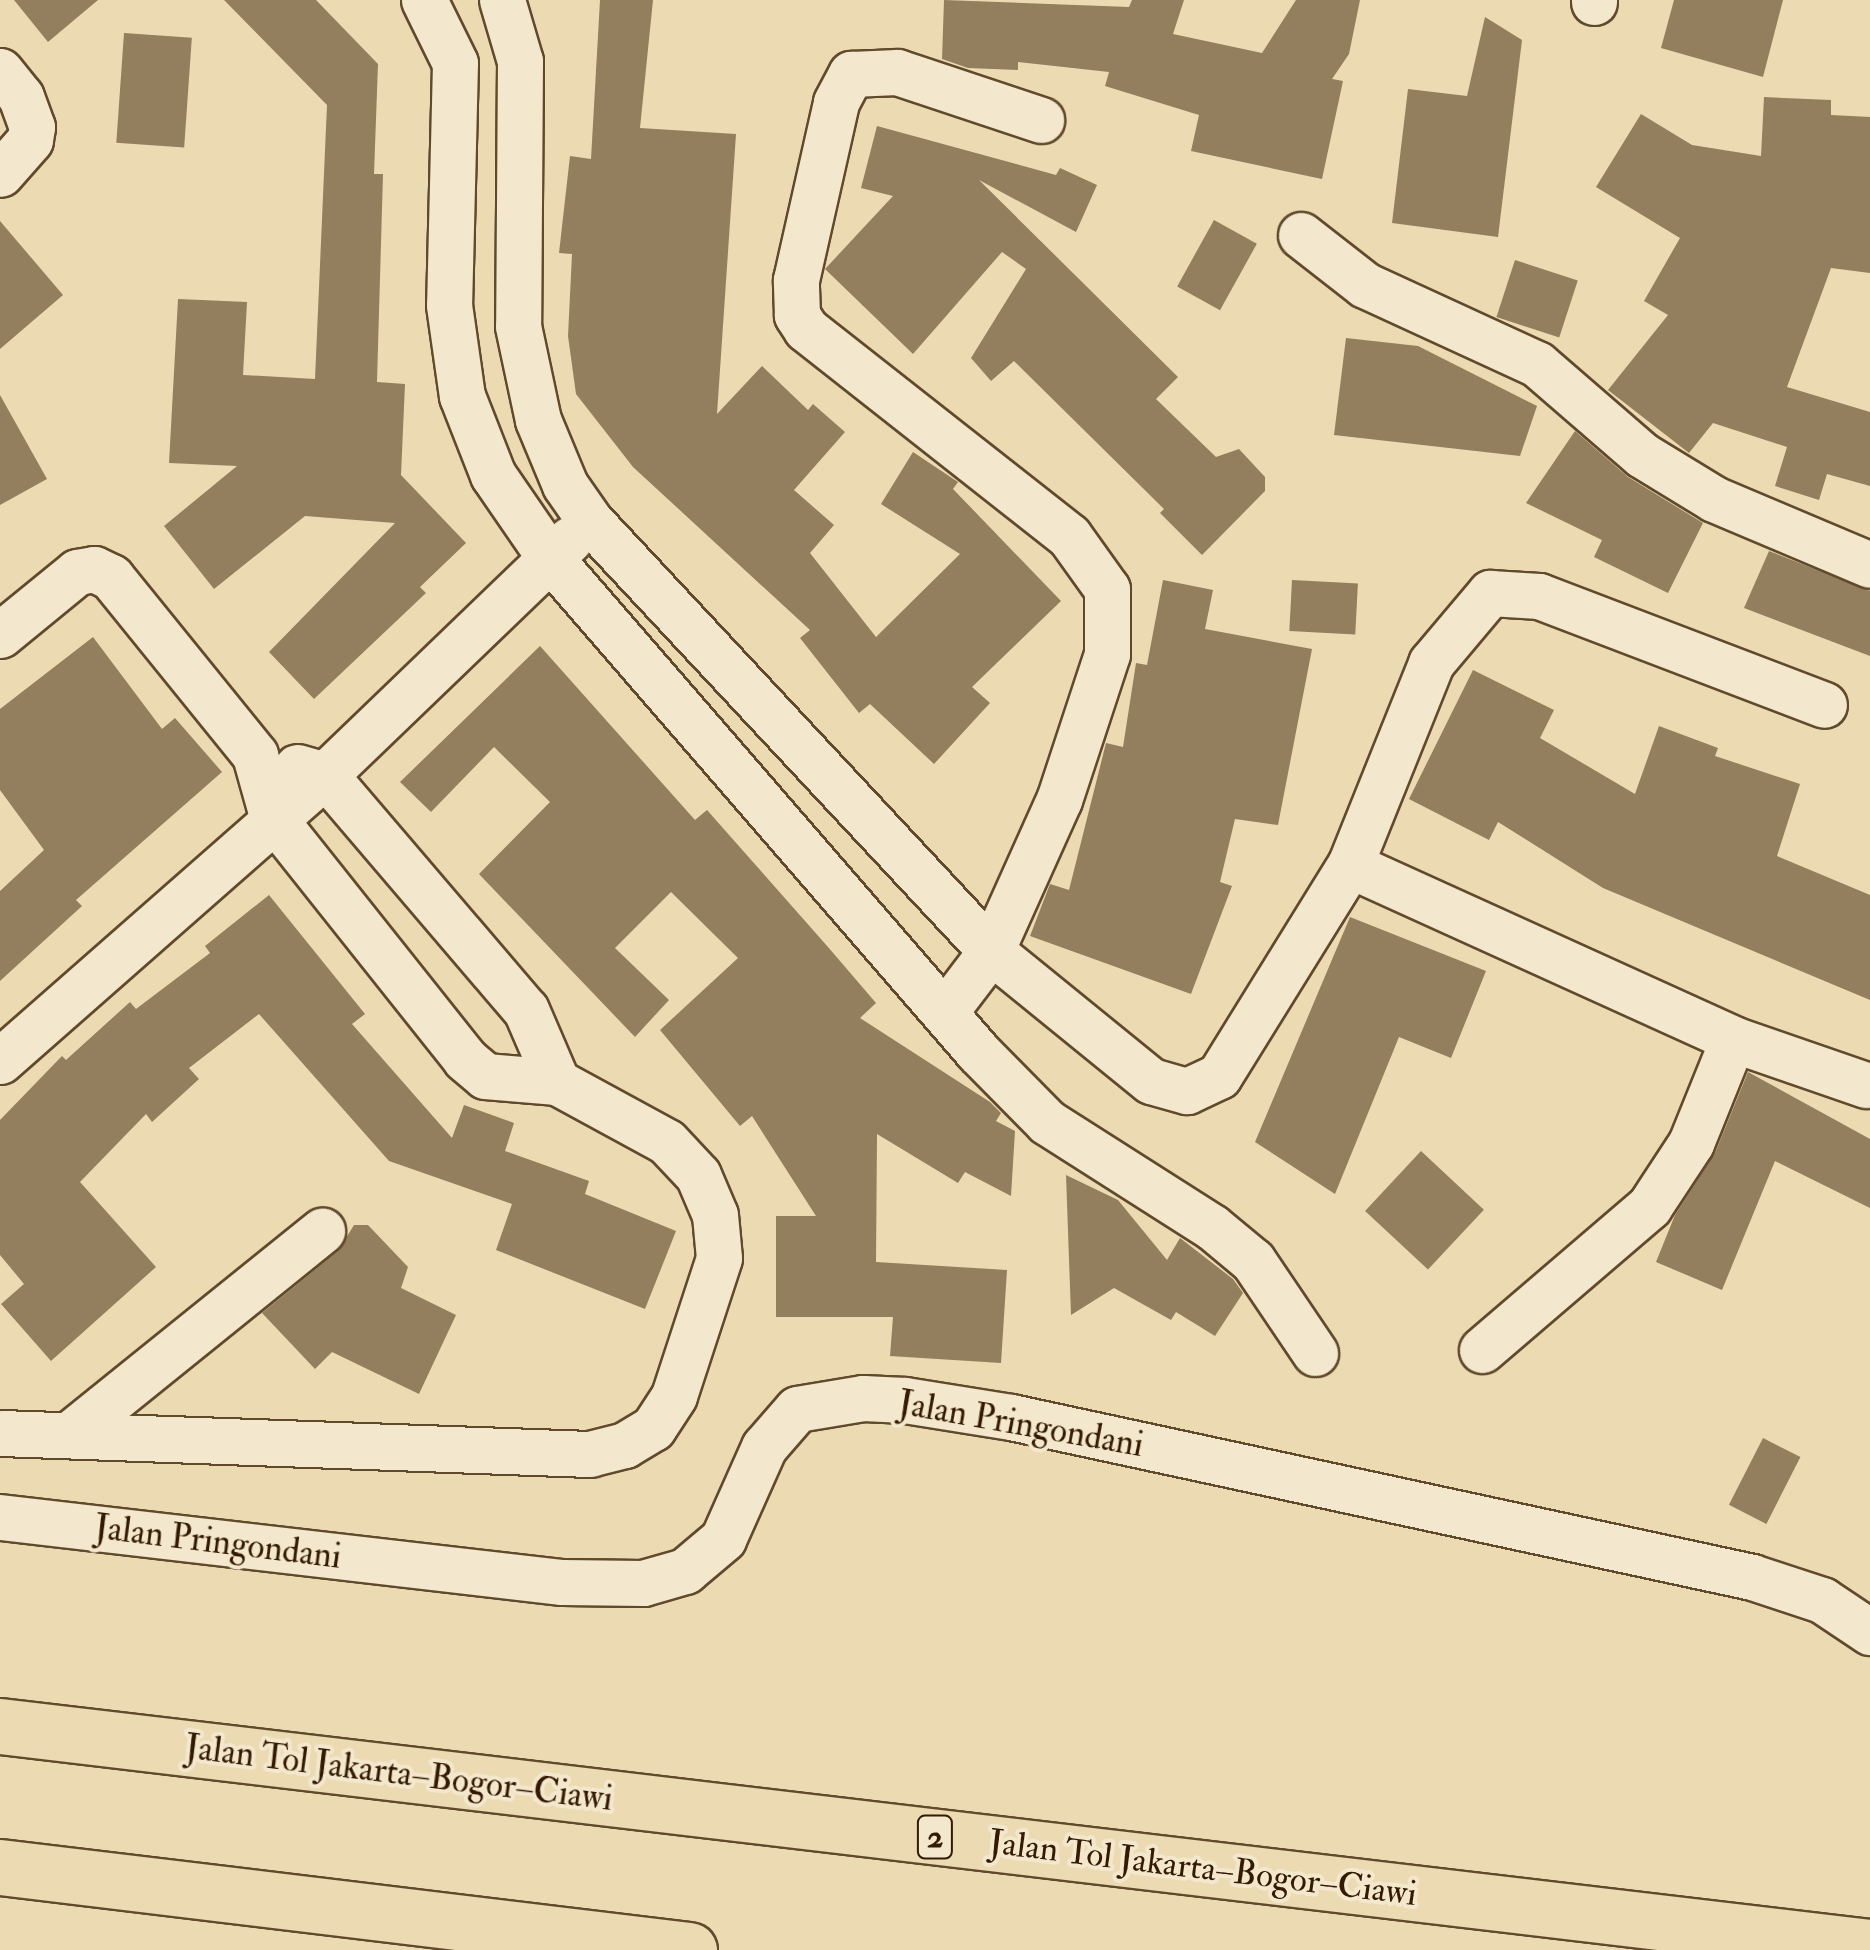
<!DOCTYPE html>
<html>
<head>
<meta charset="utf-8">
<style>
	body { margin:0 }
	#map { position:relative; width:1870px; height:1950px; overflow:hidden; background:#ecdab2; font-family:"IM FELL Double Pica",serif }
	div>[style] { position:absolute }
	[style*='--x'] { left:calc(var(--x)*1px); top:calc(var(--y)*1px); width:calc(var(--w)*1px); rotate:calc(var(--a)*1deg) }
	.building>* { inset:0; background:#937e5d; transform-origin:0 0 }
	.roads { filter:drop-shadow(2px 0 #614a2c) drop-shadow(-2px 0 #614a2c) drop-shadow(0 2px #614a2c) drop-shadow(0 -2px #614a2c) }
	.street>* { height:45px; margin:-22.5px; padding:0 22.5px; transform-origin:22.5px; border-radius:22.5px; background:#f3e7cd }
	.highway>* { height:55px; margin:-27.5px; padding:0 27.5px; transform-origin:27.5px; border-radius:27.5px; background:#ecdab2 }
	span { translate:-50% -50%; white-space:nowrap; text-align:center; line-height:1.15; -webkit-text-stroke:8px #f3e7cd; paint-order:stroke }
	.shield-label span { padding:2px 8px; background:#f3e7cd; border:2px solid; border-radius:8px; -webkit-text-stroke-width:0 }
	.shield-label { font-size:32px; color:#331a00; font-weight:700 }
	.street-label { font-size:35px; color:#331a00 }
</style>
</head>
<body>
<div id="map">
	<div class="building">
		<i style="clip-path:polygon(14px 0,98px 0,48px 42px)"></i>
		<i style="clip-path:polygon(224px 0,316px 0,378px 64px,374px 174px,383px 174px,377px 382px,405px 384px,401px 475px,466px 543px,420px 587px,426px 593px,314px 699px,269px 652px,395px 523px,305px 516px,214px 589px,164px 526px,237px 466px,169px 463px,178px 299px,247px 302px,243px 375px,315px 379px,327px 105px)"></i>
		<i style="clip-path:polygon(600px 0,653px 0,640px 128px,736px 134px,717px 414px,762px 366px,808px 410px,813px 404px,845px 432px,794px 490px,834px 525px,810px 553px,876px 637px,960px 554px,881px 504px,913px 452px,958px 482px,953px 489px,1061px 601px,972px 687px,990px 703px,934px 764px,870px 704px,859px 713px,800px 638px,810px 630px,633px 467px,576px 394px,568px 336px,572px 254px,559px 253px,570px 156px,591px 159px)"></i>
		<i style="clip-path:polygon(944px 0,1129px 7px,1132px 0,1184px 0,1173px 34px,1262px 53px,1296px 0,1360px 0,1349px 54px,1332px 79px,1343px 81px,1322px 179px,1191px 151px,1199px 115px,1105px 86px,1109px 72px,1018px 62px,1018px 70px,968px 68px,942px 59px)"></i>
		<i style="clip-path:polygon(1674px 0,1783px 0,1763px 77px,1661px 48px)"></i>
		<i style="clip-path:polygon(1485px 17px,1522px 40px,1498px 237px,1392px 223px,1408px 89px,1467px 96px)"></i>
		<i style="left:124px;top:33px;width:68px;height:110px;rotate:4deg"></i>
		<i style="clip-path:polygon(1764px 97px,1831px 100px,1831px 115px,1870px 117px,1870px 273px,1831px 268px,1787px 387px,1870px 412px,1870px 486px,1827px 474px,1819px 500px,1775px 486px,1787px 447px,1713px 423px,1689px 453px,1608px 390px,1668px 315px,1644px 301px,1680px 238px,1596px 187px,1641px 114px,1692px 145px,1761px 156px)"></i>
		<i style="clip-path:polygon(877px 126px,1056px 175px,1060px 168px,1097px 185px,1076px 232px,979px 180px,1178px 377px,1156px 399px,1216px 457px,1239px 449px,1265px 477px,1265px 491px,1202px 555px,1160px 513px,1164px 509px,1014px 361px,991px 381px,971px 358px,1026px 269px,1002px 252px,913px 354px,825px 269px,893px 196px,861px 188px)"></i>
		<i style="left:1214px;top:220px;width:49px;height:76px;rotate:29deg"></i>
		<i style="clip-path:polygon(0 221px,63px 295px,0 349px)"></i>
		<i style="left:1515px;top:260px;width:66px;height:60px;rotate:18deg"></i>
		<i style="clip-path:polygon(1346px 338px,1418px 346px,1537px 406px,1520px 456px,1334px 435px)"></i>
		<i style="clip-path:polygon(0 395px,47px 479px,0 505px)"></i>
		<i style="clip-path:polygon(1575px 431px,1628px 477px,1703px 523px,1668px 593px,1594px 557px,1602px 540px,1526px 503px)"></i>
		<i style="clip-path:polygon(1769px 551px,1870px 591px,1870px 656px,1744px 608px)"></i>
		<i style="clip-path:polygon(1163px 580px,1213px 590px,1205px 629px,1312px 649px,1278px 825px,1235px 819px,1220px 882px,1232px 886px,1191px 994px,1030px 936px,1050px 884px,1069px 890px,1106px 743px,1123px 747px,1136px 663px,1147px 665px)"></i>
		<i style="left:1292px;top:580px;width:66px;height:51px;rotate:3deg"></i>
		<i style="clip-path:polygon(93px 637px,162px 729px,175px 718px,222px 772px,76px 900px,82px 906px,0 981px,0 891px,44px 850px,0 790px,0 709px)"></i>
		<i style="clip-path:polygon(540px 646px,695px 820px,707px 810px,828px 947px,876px 1003px,860px 1018px,990px 1102px,1001px 1113px,996px 1121px,1015px 1131px,1011px 1196px,965px 1172px,958px 1183px,877px 1134px,876px 1262px,1007px 1270px,1001px 1363px,890px 1356px,893px 1317px,776px 1317px,776px 1216px,816px 1216px,752px 1116px,740px 1126px,660px 1030px,738px 958px,671px 892px,615px 948px,669px 1000px,635px 1037px,479px 874px,550px 802px,494px 747px,431px 812px,400px 782px)"></i>
		<i style="clip-path:polygon(1473px 670px,1554px 710px,1540px 738px,1635px 794px,1659px 726px,1718px 748px,1715px 756px,1800px 784px,1777px 856px,1870px 895px,1870px 1000px,1603px 888px,1498px 822px,1489px 840px,1409px 799px)"></i>
		<i style="clip-path:polygon(269px 895px,365px 1014px,352px 1024px,452px 1138px,464px 1105px,514px 1123px,505px 1151px,589px 1181px,585px 1194px,676px 1231px,645px 1309px,496px 1250px,512px 1204px,389px 1161px,259px 1014px,189px 1068px,199px 1079px,152px 1122px,146px 1114px,80px 1182px,156px 1267px,51px 1361px,1px 1304px,24px 1284px,0 1255px,0 1120px,62px 1056px,66px 1060px,130px 1002px,136px 1009px,210px 953px,205px 946px)"></i>
		<i style="clip-path:polygon(1350px 917px,1486px 971px,1451px 1058px,1399px 1037px,1335px 1194px,1255px 1142px)"></i>
		<i style="clip-path:polygon(1748px 1072px,1870px 1139px,1870px 1208px,1775px 1161px,1722px 1290px,1656px 1262px,1675px 1215px,1715px 1153px)"></i>
		<i style="left:1421px;top:1151px;width:86px;height:82px;rotate:43deg"></i>
		<i style="clip-path:polygon(1066px 1175px,1118px 1200px,1167px 1260px,1180px 1238px,1233px 1279px,1243px 1293px,1215px 1336px,1176px 1312px,1171px 1320px,1114px 1288px,1071px 1315px)"></i>
		<i style="clip-path:polygon(354px 1225px,368px 1225px,408px 1267px,401px 1288px,456px 1315px,419px 1394px,332px 1352px,315px 1369px,262px 1313px,338px 1251px)"></i>
		<i style="left:1763px;top:1438px;width:42px;height:75px;rotate:27deg"></i>
	</div>
	<div class="roads">
		<div class="street">
			<i style="--x:424;--y:0;--w:70;--a:63.8"></i>
			<i style="--x:455;--y:63;--w:242;--a:91.4"></i>
			<i style="--x:449;--y:305;--w:92;--a:81.9"></i>
			<i style="--x:462;--y:396;--w:85;--a:68.6"></i>
			<i style="--x:493;--y:475;--w:101;--a:55.5"></i>
			<i style="--x:550;--y:558;--w:654;--a:49.09"></i>
			<i style="--x:978;--y:1052;--w:98;--a:45.4"></i>
			<i style="--x:1047;--y:1122;--w:196;--a:32.5"></i>
			<i style="--x:1212;--y:1227;--w:53;--a:39.7"></i>
			<i style="--x:1253;--y:1261;--w:111;--a:56"></i>
			<i style="--x:502;--y:0;--w:64;--a:73.6"></i>
			<i style="--x:520;--y:61;--w:265;--a:90.4"></i>
			<i style="--x:518;--y:326;--w:96;--a:78"></i>
			<i style="--x:538;--y:420;--w:70;--a:67.4"></i>
			<i style="--x:565;--y:485;--w:44;--a:55.2"></i>
			<i style="--x:590;--y:521;--w:588;--a:47"></i>
			<i style="--x:991;--y:951;--w:206;--a:39.1"></i>
			<i style="--x:1151;--y:1081;--w:37;--a:16"></i>
			<i style="--x:1187;--y:1091;--w:35;--a:-25"></i>
			<i style="--x:1219;--y:1076;--w:248;--a:-58.2"></i>
			<i style="--x:1350;--y:865;--w:218;--a:-68.1"></i>
			<i style="--x:1431;--y:663;--w:92;--a:-49.9"></i>
			<i style="--x:1490;--y:593;--w:49;--a:3.5"></i>
			<i style="--x:1539;--y:596;--w:305;--a:20.9"></i>
			<i style="--x:1594;--y:2;--w:2;--a:-90"></i>
			<i style="--x:0;--y:71;--w:33;--a:51"></i>
			<i style="--x:21;--y:97;--w:32;--a:70"></i>
			<i style="--x:32;--y:127;--w:13;--a:99"></i>
			<i style="--x:30;--y:140;--w:45;--a:131.4"></i>
			<i style="--x:1301;--y:235;--w:81;--a:38"></i>
			<i style="--x:1365;--y:285;--w:189;--a:24.7"></i>
			<i style="--x:1537;--y:364;--w:139;--a:40.9"></i>
			<i style="--x:1642;--y:455;--w:84;--a:31.4"></i>
			<i style="--x:1714;--y:499;--w:169;--a:22.9"></i>
			<i style="--x:0;--y:635;--w:99;--a:-39.3"></i>
			<i style="--x:77;--y:572;--w:17;--a:-10"></i>
			<i style="--x:94;--y:569;--w:19;--a:25"></i>
			<i style="--x:111;--y:577;--w:229;--a:51"></i>
			<i style="--x:255;--y:755;--w:63;--a:74.4"></i>
			<i style="--x:272;--y:816;--w:310;--a:51.5"></i>
			<i style="--x:465;--y:1059;--w:26;--a:40"></i>
			<i style="--x:485;--y:1076;--w:72;--a:4.8"></i>
			<i style="--x:557;--y:1082;--w:125;--a:28.6"></i>
			<i style="--x:667;--y:1142;--w:45;--a:46.8"></i>
			<i style="--x:698;--y:1175;--w:43;--a:67"></i>
			<i style="--x:715;--y:1215;--w:43;--a:84.7"></i>
			<i style="--x:719;--y:1258;--w:145;--a:108.1"></i>
			<i style="--x:674;--y:1396;--w:38;--a:123"></i>
			<i style="--x:653;--y:1428;--w:33;--a:149"></i>
			<i style="--x:625;--y:1445;--w:36;--a:166"></i>
			<i style="--x:590;--y:1454;--w:590;--a:-177.96"></i>
			<i style="--x:297;--y:767;--w:29;--a:16"></i>
			<i style="--x:325;--y:775;--w:309;--a:49.5"></i>
			<i style="--x:526;--y:1010;--w:78;--a:66.7"></i>
			<i style="--x:1350;--y:865;--w:421;--a:24.4"></i>
			<i style="--x:1733;--y:1039;--w:141;--a:19.1"></i>
			<i style="--x:947;--y:1009;--w:73;--a:-52.8"></i>
			<i style="--x:991;--y:951;--w:166;--a:-65.8"></i>
			<i style="--x:1059;--y:800;--w:154;--a:-71.8"></i>
			<i style="--x:1107;--y:654;--w:65;--a:-90"></i>
			<i style="--x:1107;--y:589;--w:65;--a:-125.6"></i>
			<i style="--x:1069;--y:536;--w:335;--a:-141.8"></i>
			<i style="--x:806;--y:329;--w:17;--a:-123"></i>
			<i style="--x:797;--y:315;--w:35;--a:-92"></i>
			<i style="--x:796;--y:280;--w:182;--a:-77.3"></i>
			<i style="--x:836;--y:102;--w:32;--a:-62"></i>
			<i style="--x:851;--y:74;--w:46;--a:-2.5"></i>
			<i style="--x:897;--y:72;--w:152;--a:18.4"></i>
			<i style="--x:0;--y:1061;--w:433;--a:-41.3"></i>
			<i style="--x:325;--y:775;--w:340;--a:-43.9"></i>
			<i style="--x:1482;--y:1350;--w:220;--a:-40.6"></i>
			<i style="--x:1649;--y:1207;--w:77;--a:-56.7"></i>
			<i style="--x:1691;--y:1143;--w:112;--a:-68"></i>
			<i style="--x:70;--y:1434;--w:324;--a:-38.9"></i>
			<i style="--x:0;--y:1517;--w:566;--a:6.6"></i>
			<i style="--x:562;--y:1582;--w:81;--a:0.7"></i>
			<i style="--x:643;--y:1583;--w:44;--a:-15.9"></i>
			<i style="--x:685;--y:1571;--w:50;--a:-40.1"></i>
			<i style="--x:723;--y:1539;--w:101;--a:-66"></i>
			<i style="--x:764;--y:1447;--w:50;--a:-49"></i>
			<i style="--x:797;--y:1409;--w:67;--a:-9.5"></i>
			<i style="--x:863;--y:1398;--w:42;--a:2.7"></i>
			<i style="--x:905;--y:1400;--w:107;--a:9.1"></i>
			<i style="--x:1011;--y:1417;--w:758;--a:12.18"></i>
			<i style="--x:1752;--y:1577;--w:74;--a:18.2"></i>
			<i style="--x:1822;--y:1600;--w:58;--a:33.7"></i>
		</div>
		<div class="highway">
			<i style="--x:0;--y:1726;--w:1883;--a:6.74"></i>
			<i style="--x:0;--y:1867;--w:694;--a:6.87"></i>
		</div>
	</div>
	<div class="shield-label">
		<span style="left:935px;top:1837px">2</span>
	</div>
	<div class="street-label">
		<span style="left:1021px;top:1424px;rotate:10deg">Jalan Pringondani</span>
		<span style="left:218px;top:1542px;rotate:7deg">Jalan Pringondani</span>
		<span style="left:399px;top:1773px;rotate:7deg">Jalan Tol Jakarta–Bogor–Ciawi</span>
		<span style="left:1203px;top:1868px;rotate:7deg">Jalan Tol Jakarta–Bogor–Ciawi</span>
	</div>
</div>
</body>
</html>
